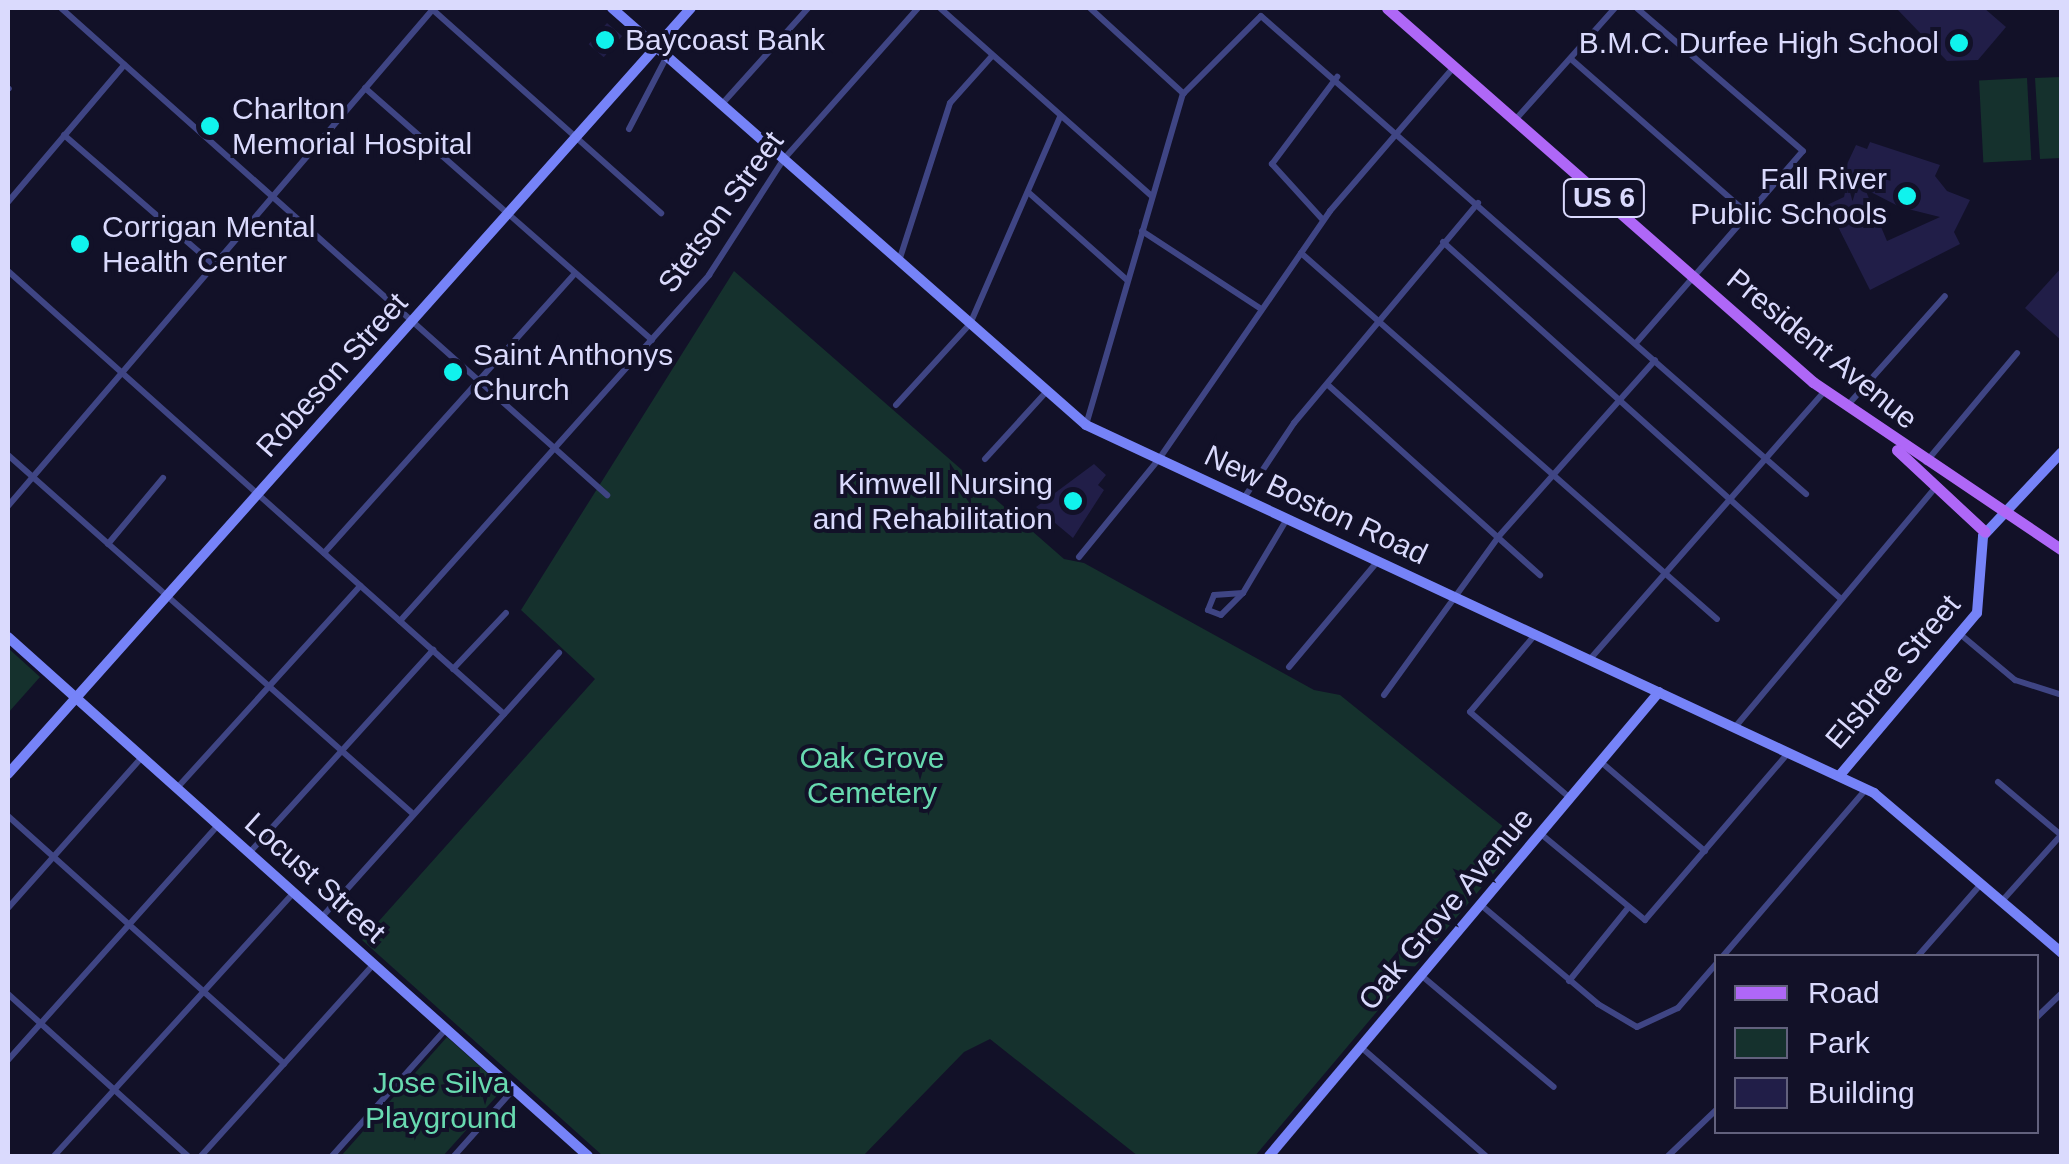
<!DOCTYPE html>
<html>
<head>
<meta charset="utf-8">
<style>
	body { margin:0 }
	#map { position:relative; width:2069px; height:1164px; overflow:hidden; background:#121128; font-family:Arial,sans-serif }
	div>[style] { position:absolute }
	[style*='--x'] { left:calc(var(--x)*1px); top:calc(var(--y)*1px); width:calc(var(--w)*1px); rotate:calc(var(--a)*1deg) }
	.green>* { inset:0; background:#15312d; transform-origin:0 0 }
	.building>* { inset:0; background:#211e48; transform-origin:0 0 }
	.street>* { height:6px; margin:-3px; padding:0 3px; transform-origin:3px; border-radius:3px; background:#3f4584 }
	.secondary>* { height:10px; margin:-5px; padding:0 5px; transform-origin:5px; border-radius:5px; background:#7683f8 }
	.primary>* { height:11px; margin:-5.5px; padding:0 5.5px; transform-origin:5.5px; border-radius:5.5px; background:#af67f7 }
	.dots>* { width:28px; height:28px; translate:-50% -50%; box-sizing:border-box; border:5px solid #121128; border-radius:50% }
	span { translate:-50% -50%; white-space:nowrap; text-align:center; line-height:1.15; -webkit-text-stroke:8px #121128; paint-order:stroke }
	.shield-label span { padding:2px 8px; background:#121128; border:2px solid; border-radius:8px; -webkit-text-stroke-width:0 }
	.shield-label { font-size:28px; color:#dadafd; font-weight:700 }
	.poi-label { font-size:30px; color:#dadafd }
	.left { translate:0 -50%; text-align:left }
	.right { translate:-100% -50%; text-align:right }
	.street-label { font-size:30px; color:#dadafd }
	.park-label { font-size:30px; color:#68dab0 }
	.frame { position:absolute; inset:0; border:10px solid #dadafd; pointer-events:none }
	.legend { position:absolute; left:1714px; top:954px; width:325px; height:180px; box-sizing:border-box; background:#121128; border:2px solid #62617d; margin:0; padding:12px 18px; list-style:none; font-size:30px; color:#dadafd }
	.legend li { display:flex; align-items:center; gap:20px; height:50px }
	.legend b { width:50px; border:2px solid #62617d }
</style>
</head>
<body>
<div id="map">
	<div class="green">
		<i style="clip-path:polygon(2061px 77px,2061px 158px,2040px 159px,2035px 78px)"></i>
		<i style="left:2027px;top:78px;width:82px;height:48px;rotate:87deg"></i>
		<i style="clip-path:polygon(734px 271px,1064px 559px,1084px 563px,1314px 690px,1340px 695px,1521px 841px,1255px 1156px,1138px 1156px,990px 1039px,964px 1052px,863px 1156px,603px 1156px,362px 940px,595px 679px,521px 610px)"></i>
		<i style="clip-path:polygon(8px 648px,40px 677px,8px 713px)"></i>
		<i style="clip-path:polygon(447px 1037px,504px 1088px,443px 1156px,341px 1156px)"></i>
	</div>
	<div class="building">
		<i style="clip-path:polygon(1896px 8px,1984px 8px,2006px 27px,1978px 60px,1947px 61px)"></i>
		<i style="left:607px;top:23px;width:20px;height:28px;rotate:41deg"></i>
		<i style="clip-path:polygon(evenodd,1870px 142px,1940px 165px,1935px 176px,1947px 191px,1970px 200px,1954px 232px,1960px 244px,1870px 290px,1827px 205px,1844px 197px,1847px 183px,1840px 179px,1856px 145px,1867px 149px,1870px 142px,1865px 189px,1900px 207px,1940px 217px,1887px 241px,1865px 189px)"></i>
		<i style="clip-path:polygon(2062px 267px,2062px 341px,2025px 308px)"></i>
		<i style="clip-path:polygon(1094px 464px,1106px 475px,1098px 485px,1104px 490px,1073px 538px,1036px 507px)"></i>
	</div>
	<div class="street">
		<i style="--x:61;--y:8;--w:732;--a:41.73"></i>
		<i style="--x:940;--y:8;--w:283;--a:41.6"></i>
		<i style="--x:1090;--y:8;--w:127;--a:42.5"></i>
		<i style="--x:432;--y:9;--w:307;--a:41.7"></i>
		<i style="--x:1571;--y:59;--w:235;--a:41.2"></i>
		<i style="--x:8;--y:88;--w:1;--a:45"></i>
		<i style="--x:365;--y:88;--w:382;--a:41.3"></i>
		<i style="--x:722;--y:104;--w:129;--a:-48.1"></i>
		<i style="--x:1516;--y:119;--w:149;--a:-48.3"></i>
		<i style="--x:629;--y:129;--w:82;--a:-62.5"></i>
		<i style="--x:64;--y:135;--w:198;--a:40.9"></i>
		<i style="--x:1028;--y:192;--w:132;--a:41.6"></i>
		<i style="--x:8;--y:202;--w:180;--a:-49.7"></i>
		<i style="--x:1323;--y:220;--w:76;--a:-132.3"></i>
		<i style="--x:1272;--y:164;--w:109;--a:-53.2"></i>
		<i style="--x:1142;--y:231;--w:142;--a:33.2"></i>
		<i style="--x:1443;--y:242;--w:535;--a:41.89"></i>
		<i style="--x:1301;--y:253;--w:554;--a:41.34"></i>
		<i style="--x:899;--y:261;--w:166;--a:-72.1"></i>
		<i style="--x:950;--y:103;--w:63;--a:-48.2"></i>
		<i style="--x:8;--y:271;--w:665;--a:41.77"></i>
		<i style="--x:1636;--y:343;--w:254;--a:-49"></i>
		<i style="--x:1803;--y:151;--w:219;--a:-139.3"></i>
		<i style="--x:1328;--y:385;--w:285;--a:41.9"></i>
		<i style="--x:896;--y:405;--w:110;--a:-47.6"></i>
		<i style="--x:970;--y:324;--w:226;--a:-66.5"></i>
		<i style="--x:1847;--y:406;--w:147;--a:-48.3"></i>
		<i style="--x:1086;--y:425;--w:345;--a:-73.7"></i>
		<i style="--x:1183;--y:94;--w:110;--a:-45"></i>
		<i style="--x:1261;--y:16;--w:725;--a:41.25"></i>
		<i style="--x:8;--y:455;--w:541;--a:41.55"></i>
		<i style="--x:985;--y:459;--w:92;--a:-47.6"></i>
		<i style="--x:1926;--y:462;--w:142;--a:-50.1"></i>
		<i style="--x:1244;--y:498;--w:90;--a:-56.3"></i>
		<i style="--x:1294;--y:423;--w:287;--a:-50.1"></i>
		<i style="--x:8;--y:506;--w:655;--a:-49.46"></i>
		<i style="--x:108;--y:544;--w:86;--a:-50.2"></i>
		<i style="--x:324;--y:553;--w:376;--a:-48.1"></i>
		<i style="--x:1079;--y:557;--w:127;--a:-50.8"></i>
		<i style="--x:1159;--y:459;--w:301;--a:-55.4"></i>
		<i style="--x:1330;--y:211;--w:190;--a:-49.3"></i>
		<i style="--x:1243;--y:593;--w:31;--a:135"></i>
		<i style="--x:1221;--y:615;--w:14;--a:-159"></i>
		<i style="--x:1208;--y:610;--w:16;--a:-68"></i>
		<i style="--x:1214;--y:595;--w:29;--a:-4"></i>
		<i style="--x:1243;--y:593;--w:86;--a:-59.3"></i>
		<i style="--x:400;--y:621;--w:464;--a:-48.2"></i>
		<i style="--x:709;--y:275;--w:137;--a:-57.2"></i>
		<i style="--x:783;--y:160;--w:203;--a:-48.4"></i>
		<i style="--x:1960;--y:634;--w:72;--a:39.9"></i>
		<i style="--x:2015;--y:680;--w:49;--a:17.7"></i>
		<i style="--x:1534;--y:636;--w:99;--a:130.1"></i>
		<i style="--x:1470;--y:712;--w:132;--a:40.7"></i>
		<i style="--x:1591;--y:658;--w:355;--a:-48.8"></i>
		<i style="--x:1289;--y:667;--w:138;--a:-50"></i>
		<i style="--x:453;--y:669;--w:77;--a:-46.6"></i>
		<i style="--x:1384;--y:695;--w:196;--a:-54.1"></i>
		<i style="--x:1499;--y:536;--w:235;--a:-48.4"></i>
		<i style="--x:1736;--y:726;--w:310;--a:-50.1"></i>
		<i style="--x:1601;--y:762;--w:137;--a:40.6"></i>
		<i style="--x:1998;--y:782;--w:82;--a:40.1"></i>
		<i style="--x:177;--y:788;--w:273;--a:-47.8"></i>
		<i style="--x:8;--y:816;--w:371;--a:41.9"></i>
		<i style="--x:1541;--y:834;--w:135;--a:39.6"></i>
		<i style="--x:1645;--y:920;--w:221;--a:-49.4"></i>
		<i style="--x:250;--y:852;--w:273;--a:-47.8"></i>
		<i style="--x:2002;--y:901;--w:90;--a:-48.2"></i>
		<i style="--x:1481;--y:905;--w:153;--a:40.2"></i>
		<i style="--x:1598;--y:1004;--w:45;--a:30.5"></i>
		<i style="--x:1637;--y:1027;--w:45;--a:-24.9"></i>
		<i style="--x:1678;--y:1008;--w:58;--a:-49.2"></i>
		<i style="--x:8;--y:908;--w:200;--a:-48.4"></i>
		<i style="--x:322;--y:917;--w:355;--a:-48.1"></i>
		<i style="--x:1723;--y:956;--w:220;--a:-49.4"></i>
		<i style="--x:1918;--y:956;--w:97;--a:-48.8"></i>
		<i style="--x:1422;--y:976;--w:172;--a:40.1"></i>
		<i style="--x:1569;--y:981;--w:94;--a:-51.1"></i>
		<i style="--x:8;--y:994;--w:242;--a:42"></i>
		<i style="--x:2036;--y:1018;--w:36;--a:-44"></i>
		<i style="--x:1362;--y:1048;--w:164;--a:41.1"></i>
		<i style="--x:8;--y:1060;--w:315;--a:-48.2"></i>
		<i style="--x:54;--y:1156;--w:355;--a:-47.7"></i>
		<i style="--x:201;--y:1156;--w:257;--a:-48"></i>
		<i style="--x:332;--y:1156;--w:171;--a:-48.1"></i>
		<i style="--x:454;--y:1156;--w:89;--a:-48.2"></i>
		<i style="--x:1668;--y:1156;--w:66;--a:-43.8"></i>
	</div>
	<div class="secondary">
		<i style="--x:612;--y:8;--w:631;--a:41.34"></i>
		<i style="--x:1086;--y:425;--w:870;--a:25.03"></i>
		<i style="--x:1874;--y:793;--w:247;--a:40.4"></i>
		<i style="--x:8;--y:637;--w:778;--a:41.82"></i>
		<i style="--x:8;--y:774;--w:1026;--a:-48.28"></i>
		<i style="--x:1840;--y:775;--w:212;--a:-49.8"></i>
		<i style="--x:1977;--y:613;--w:77;--a:-85.5"></i>
		<i style="--x:1983;--y:536;--w:115;--a:-46.8"></i>
		<i style="--x:1269;--y:1156;--w:606;--a:-49.95"></i>
	</div>
	<div class="primary">
		<i style="--x:1387;--y:8;--w:567;--a:41.28"></i>
		<i style="--x:1813;--y:382;--w:300;--a:34"></i>
		<i style="--x:1897;--y:450;--w:120;--a:43"></i>
	</div>
	<div class="dots">
		<i style="left:605px;top:40px;background:#10f3ed"></i>
		<i style="left:1959px;top:43px;background:#10f3ed"></i>
		<i style="left:210px;top:126px;background:#10f3ed"></i>
		<i style="left:1907px;top:196px;background:#10f3ed"></i>
		<i style="left:80px;top:244px;background:#10f3ed"></i>
		<i style="left:453px;top:372px;background:#10f3ed"></i>
		<i style="left:1073px;top:501px;background:#10f3ed"></i>
	</div>
	<div class="shield-label">
		<span style="left:1604px;top:198px">US 6</span>
	</div>
	<div class="poi-label">
		<span class="left" style="left:625px;top:40px">Baycoast Bank</span>
		<span class="right" style="left:1939px;top:43px">B.M.C. Durfee High School</span>
		<span class="left" style="left:232px;top:126px">Charlton<br>Memorial Hospital</span>
		<span class="right" style="left:1887px;top:196px">Fall River<br>Public Schools</span>
		<span class="left" style="left:102px;top:244px">Corrigan Mental<br>Health Center</span>
		<span class="left" style="left:473px;top:372px">Saint Anthonys<br>Church</span>
		<span class="right" style="left:1053px;top:501px">Kimwell Nursing<br>and Rehabilitation</span>
	</div>
	<div class="street-label">
		<span style="left:721px;top:212px;rotate:-54deg">Stetson Street</span>
		<span style="left:1822px;top:349px;rotate:39deg">President Avenue</span>
		<span style="left:332px;top:375px;rotate:-48deg">Robeson Street</span>
		<span style="left:1316px;top:505px;rotate:25deg">New Boston Road</span>
		<span style="left:1893px;top:672px;rotate:-50deg">Elsbree Street</span>
		<span style="left:315px;top:878px;rotate:42deg">Locust Street</span>
		<span style="left:1446px;top:909px;rotate:-50deg">Oak Grove Avenue</span>
	</div>
	<div class="park-label">
		<span style="left:872px;top:775px">Oak Grove<br>Cemetery</span>
		<span style="left:441px;top:1100px">Jose Silva<br>Playground</span>
	</div>
	<div class="frame"></div>
	<ul class="legend">
	<li><b style="height:12px;background:#af67f7"></b>Road</li>
	<li><b style="height:28px;background:#15312d"></b>Park</li>
	<li><b style="height:28px;background:#211e48"></b>Building</li>
	</ul>
</div>
</body>
</html>
